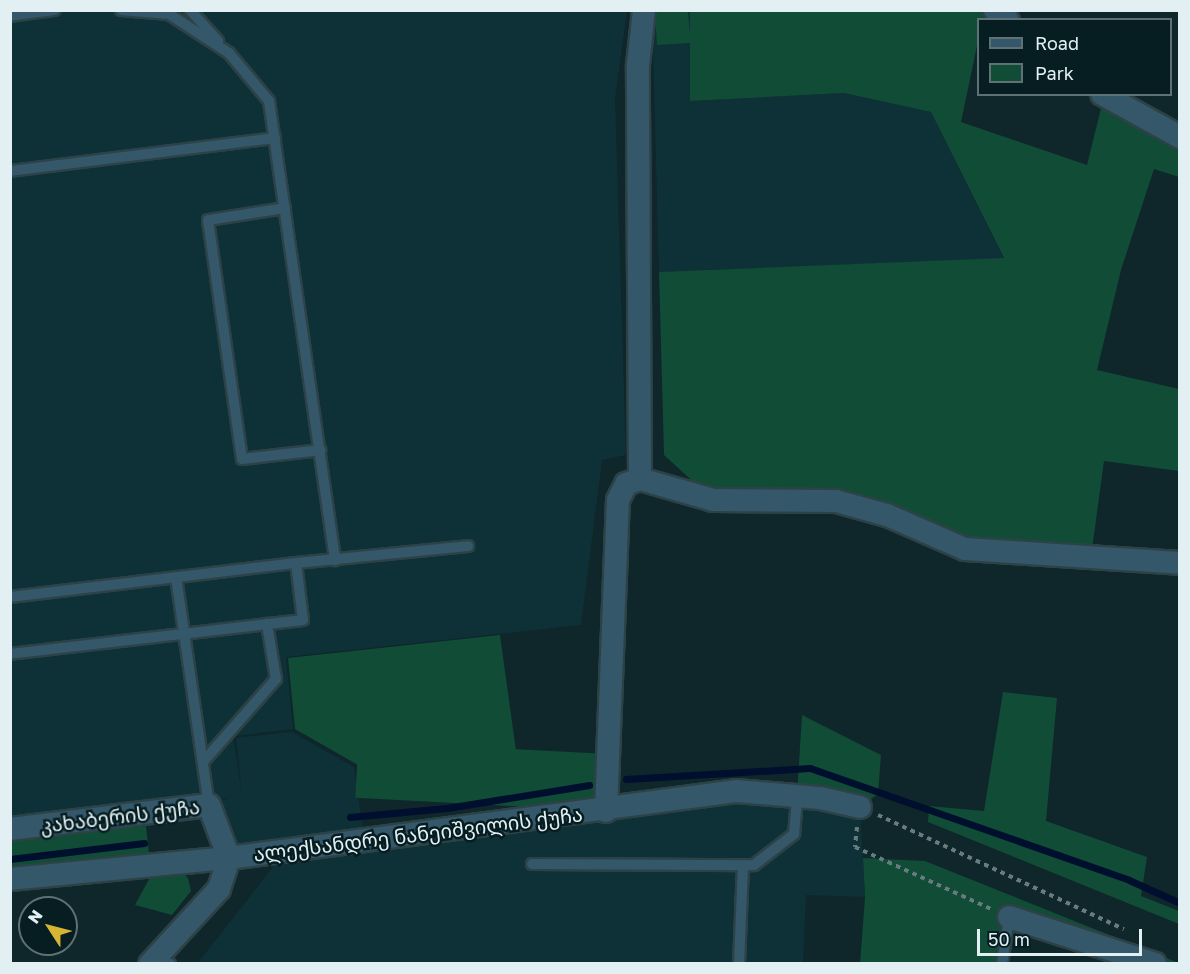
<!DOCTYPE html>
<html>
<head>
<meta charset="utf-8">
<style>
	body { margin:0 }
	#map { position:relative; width:1190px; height:974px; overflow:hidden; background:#0f262a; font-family:"Golos Text","Noto Sans Georgian",sans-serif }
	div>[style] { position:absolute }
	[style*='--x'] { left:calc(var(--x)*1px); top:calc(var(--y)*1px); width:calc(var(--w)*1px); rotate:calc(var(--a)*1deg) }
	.built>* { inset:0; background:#0e3137 }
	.green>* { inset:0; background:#114c36; transform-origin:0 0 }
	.stream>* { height:7px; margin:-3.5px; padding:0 3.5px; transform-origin:3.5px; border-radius:3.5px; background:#000f2e }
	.path>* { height:4px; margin-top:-2px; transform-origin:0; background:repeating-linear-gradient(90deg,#687b7f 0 4.5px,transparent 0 9px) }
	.roads { filter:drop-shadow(2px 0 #2d4246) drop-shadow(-2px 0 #2d4246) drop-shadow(0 2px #2d4246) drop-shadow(0 -2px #2d4246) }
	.lane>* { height:10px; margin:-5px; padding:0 5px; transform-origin:5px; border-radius:5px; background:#34576a }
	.street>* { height:22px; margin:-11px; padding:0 11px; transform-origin:11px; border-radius:11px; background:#34576a }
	span { translate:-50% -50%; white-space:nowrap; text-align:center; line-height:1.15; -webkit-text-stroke:5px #061d21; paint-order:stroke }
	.street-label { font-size:20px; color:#e2f0f3 }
	.frame { position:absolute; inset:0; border:12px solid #e2f0f3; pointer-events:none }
	.legend { position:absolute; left:977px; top:18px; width:195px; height:78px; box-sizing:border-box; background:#061d21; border:2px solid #5e7175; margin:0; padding:8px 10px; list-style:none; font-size:18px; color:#e2f0f3 }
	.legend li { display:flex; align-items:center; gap:12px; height:30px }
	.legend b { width:30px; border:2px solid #5e7175 }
	.north { position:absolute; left:18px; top:896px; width:60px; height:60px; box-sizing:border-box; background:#061d21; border:2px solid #5e7175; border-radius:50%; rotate:306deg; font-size:16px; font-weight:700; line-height:24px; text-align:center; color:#e2f0f3 }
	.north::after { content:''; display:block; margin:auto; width:21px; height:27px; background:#d8b434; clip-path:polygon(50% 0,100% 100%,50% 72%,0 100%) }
	.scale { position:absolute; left:977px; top:929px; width:165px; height:27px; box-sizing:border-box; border:3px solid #e2f0f3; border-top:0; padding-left:8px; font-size:18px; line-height:21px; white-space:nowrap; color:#e2f0f3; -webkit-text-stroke:4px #061d21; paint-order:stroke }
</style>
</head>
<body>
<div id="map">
	<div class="built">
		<i style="clip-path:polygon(10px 11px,627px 11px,615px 99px,626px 455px,602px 460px,581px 625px,286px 657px,293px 729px,233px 736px,242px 794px,236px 738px,292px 732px,354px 767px,364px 838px,232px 855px,213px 804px,233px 796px,209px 803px,11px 827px)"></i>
		<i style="clip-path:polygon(652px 11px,690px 11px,691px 101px,844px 93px,931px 112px,1004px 259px,659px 272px)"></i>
		<i style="clip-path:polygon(736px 791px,860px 807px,865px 897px,806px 895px,803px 963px,197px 964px,280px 858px)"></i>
	</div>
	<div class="green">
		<i style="clip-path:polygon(655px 11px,688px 11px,690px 35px,690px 11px,985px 11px,983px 19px,978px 20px,978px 41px,961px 122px,1087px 165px,1104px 96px,1179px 137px,1179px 177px,1154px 169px,1121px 270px,1097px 370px,1179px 389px,1179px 471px,1104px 461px,1091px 557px,965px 549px,887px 515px,713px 500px,664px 455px,659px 272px,1004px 258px,931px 112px,844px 93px,690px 101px,690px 43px,657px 45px)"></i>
		<i style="clip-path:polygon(500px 635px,518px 765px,361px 784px,358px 765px,295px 729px,288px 658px)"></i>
		<i style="clip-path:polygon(1003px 692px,1057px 698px,1046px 821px,1147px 857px,1141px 896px,1179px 911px,1179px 924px,928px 822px,929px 806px,984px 811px)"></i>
		<i style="clip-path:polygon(802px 715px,881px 755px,878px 794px,860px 807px,797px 796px)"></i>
		<i style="left:609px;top:754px;width:57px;height:251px;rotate:93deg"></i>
		<i style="left:146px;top:826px;width:27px;height:137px;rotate:84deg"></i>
		<i style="clip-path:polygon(863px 858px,925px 861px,1179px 963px,1155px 963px,1009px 918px,1002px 963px,860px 964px,865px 897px)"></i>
		<i style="clip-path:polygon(155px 868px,180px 870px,188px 878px,191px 891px,172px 915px,135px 905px)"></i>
	</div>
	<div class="stream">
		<i style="--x:626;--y:779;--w:184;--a:-3.4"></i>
		<i style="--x:810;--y:768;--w:338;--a:19.3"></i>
		<i style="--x:1129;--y:880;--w:56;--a:24.3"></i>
		<i style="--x:350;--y:817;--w:97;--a:-5.3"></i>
		<i style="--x:447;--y:808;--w:144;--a:-9.2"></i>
		<i style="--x:10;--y:859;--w:135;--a:-6.8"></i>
	</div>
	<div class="path">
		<i style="--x:878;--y:815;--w:271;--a:24.9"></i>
		<i style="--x:857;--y:827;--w:20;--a:96"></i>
		<i style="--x:855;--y:847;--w:149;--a:24.5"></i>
	</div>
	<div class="roads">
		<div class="lane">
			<i style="--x:121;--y:10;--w:48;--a:4.8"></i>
			<i style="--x:169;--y:14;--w:72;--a:33"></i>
			<i style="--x:229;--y:53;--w:62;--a:50.2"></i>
			<i style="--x:269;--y:101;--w:464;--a:81.8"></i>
			<i style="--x:190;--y:10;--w:42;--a:47.9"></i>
			<i style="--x:10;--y:16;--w:45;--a:-7.6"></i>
			<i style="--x:10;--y:171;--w:267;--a:-7.1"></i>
			<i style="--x:285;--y:208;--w:78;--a:171.1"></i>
			<i style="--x:208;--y:220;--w:241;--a:81.9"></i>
			<i style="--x:242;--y:459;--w:79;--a:-6.6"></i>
			<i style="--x:296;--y:563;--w:173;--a:-5.6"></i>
			<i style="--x:176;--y:577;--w:230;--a:81.8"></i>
			<i style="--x:10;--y:597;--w:288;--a:-6.8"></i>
			<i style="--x:296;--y:563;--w:57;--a:83"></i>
			<i style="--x:303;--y:620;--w:295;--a:173.4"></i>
			<i style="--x:203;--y:762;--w:111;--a:-48.7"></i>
			<i style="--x:276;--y:679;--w:56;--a:-99.3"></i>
			<i style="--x:532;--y:864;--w:222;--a:0.3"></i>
			<i style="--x:754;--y:865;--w:51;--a:-37.8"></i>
			<i style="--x:794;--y:834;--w:38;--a:-85"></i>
			<i style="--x:152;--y:962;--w:18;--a:6"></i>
			<i style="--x:739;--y:964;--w:99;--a:-87.7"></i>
			<i style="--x:1002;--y:964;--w:48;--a:-81.5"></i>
		</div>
		<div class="street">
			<i style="--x:995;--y:10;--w:16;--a:38"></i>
			<i style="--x:1102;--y:94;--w:89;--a:28.9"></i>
			<i style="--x:640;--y:479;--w:414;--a:-90.3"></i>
			<i style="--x:638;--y:65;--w:55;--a:-83.8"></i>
			<i style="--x:606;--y:811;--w:311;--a:-87.8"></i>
			<i style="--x:618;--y:500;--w:18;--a:-63"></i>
			<i style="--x:626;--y:484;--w:15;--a:-20"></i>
			<i style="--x:640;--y:479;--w:76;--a:16"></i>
			<i style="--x:713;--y:500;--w:123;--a:0.5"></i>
			<i style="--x:836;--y:501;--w:53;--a:15.4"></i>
			<i style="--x:887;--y:515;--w:85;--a:23.6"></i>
			<i style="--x:965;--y:549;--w:215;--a:3.7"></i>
			<i style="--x:10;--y:829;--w:200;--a:-6.9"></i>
			<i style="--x:209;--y:805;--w:57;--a:69.3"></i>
			<i style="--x:229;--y:858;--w:33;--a:108"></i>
			<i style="--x:219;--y:889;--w:102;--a:132.6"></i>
			<i style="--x:10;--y:879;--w:220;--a:-5.5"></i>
			<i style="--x:229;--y:858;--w:511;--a:-7.53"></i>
			<i style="--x:736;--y:791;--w:84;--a:4.8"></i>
			<i style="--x:820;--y:798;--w:41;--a:12.7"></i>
			<i style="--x:1009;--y:917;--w:153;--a:17.8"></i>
		</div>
	</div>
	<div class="street-label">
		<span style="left:120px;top:816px;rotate:-7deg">კახაბერის ქუჩა</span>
		<span style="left:418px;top:834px;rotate:-7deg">ალექსანდრე ნანეიშვილის ქუჩა</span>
	</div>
	<div class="frame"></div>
	<ul class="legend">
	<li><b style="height:8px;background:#34576a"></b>Road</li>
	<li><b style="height:16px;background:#114c36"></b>Park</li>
	</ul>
	<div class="north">N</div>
	<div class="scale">50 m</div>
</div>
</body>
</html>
